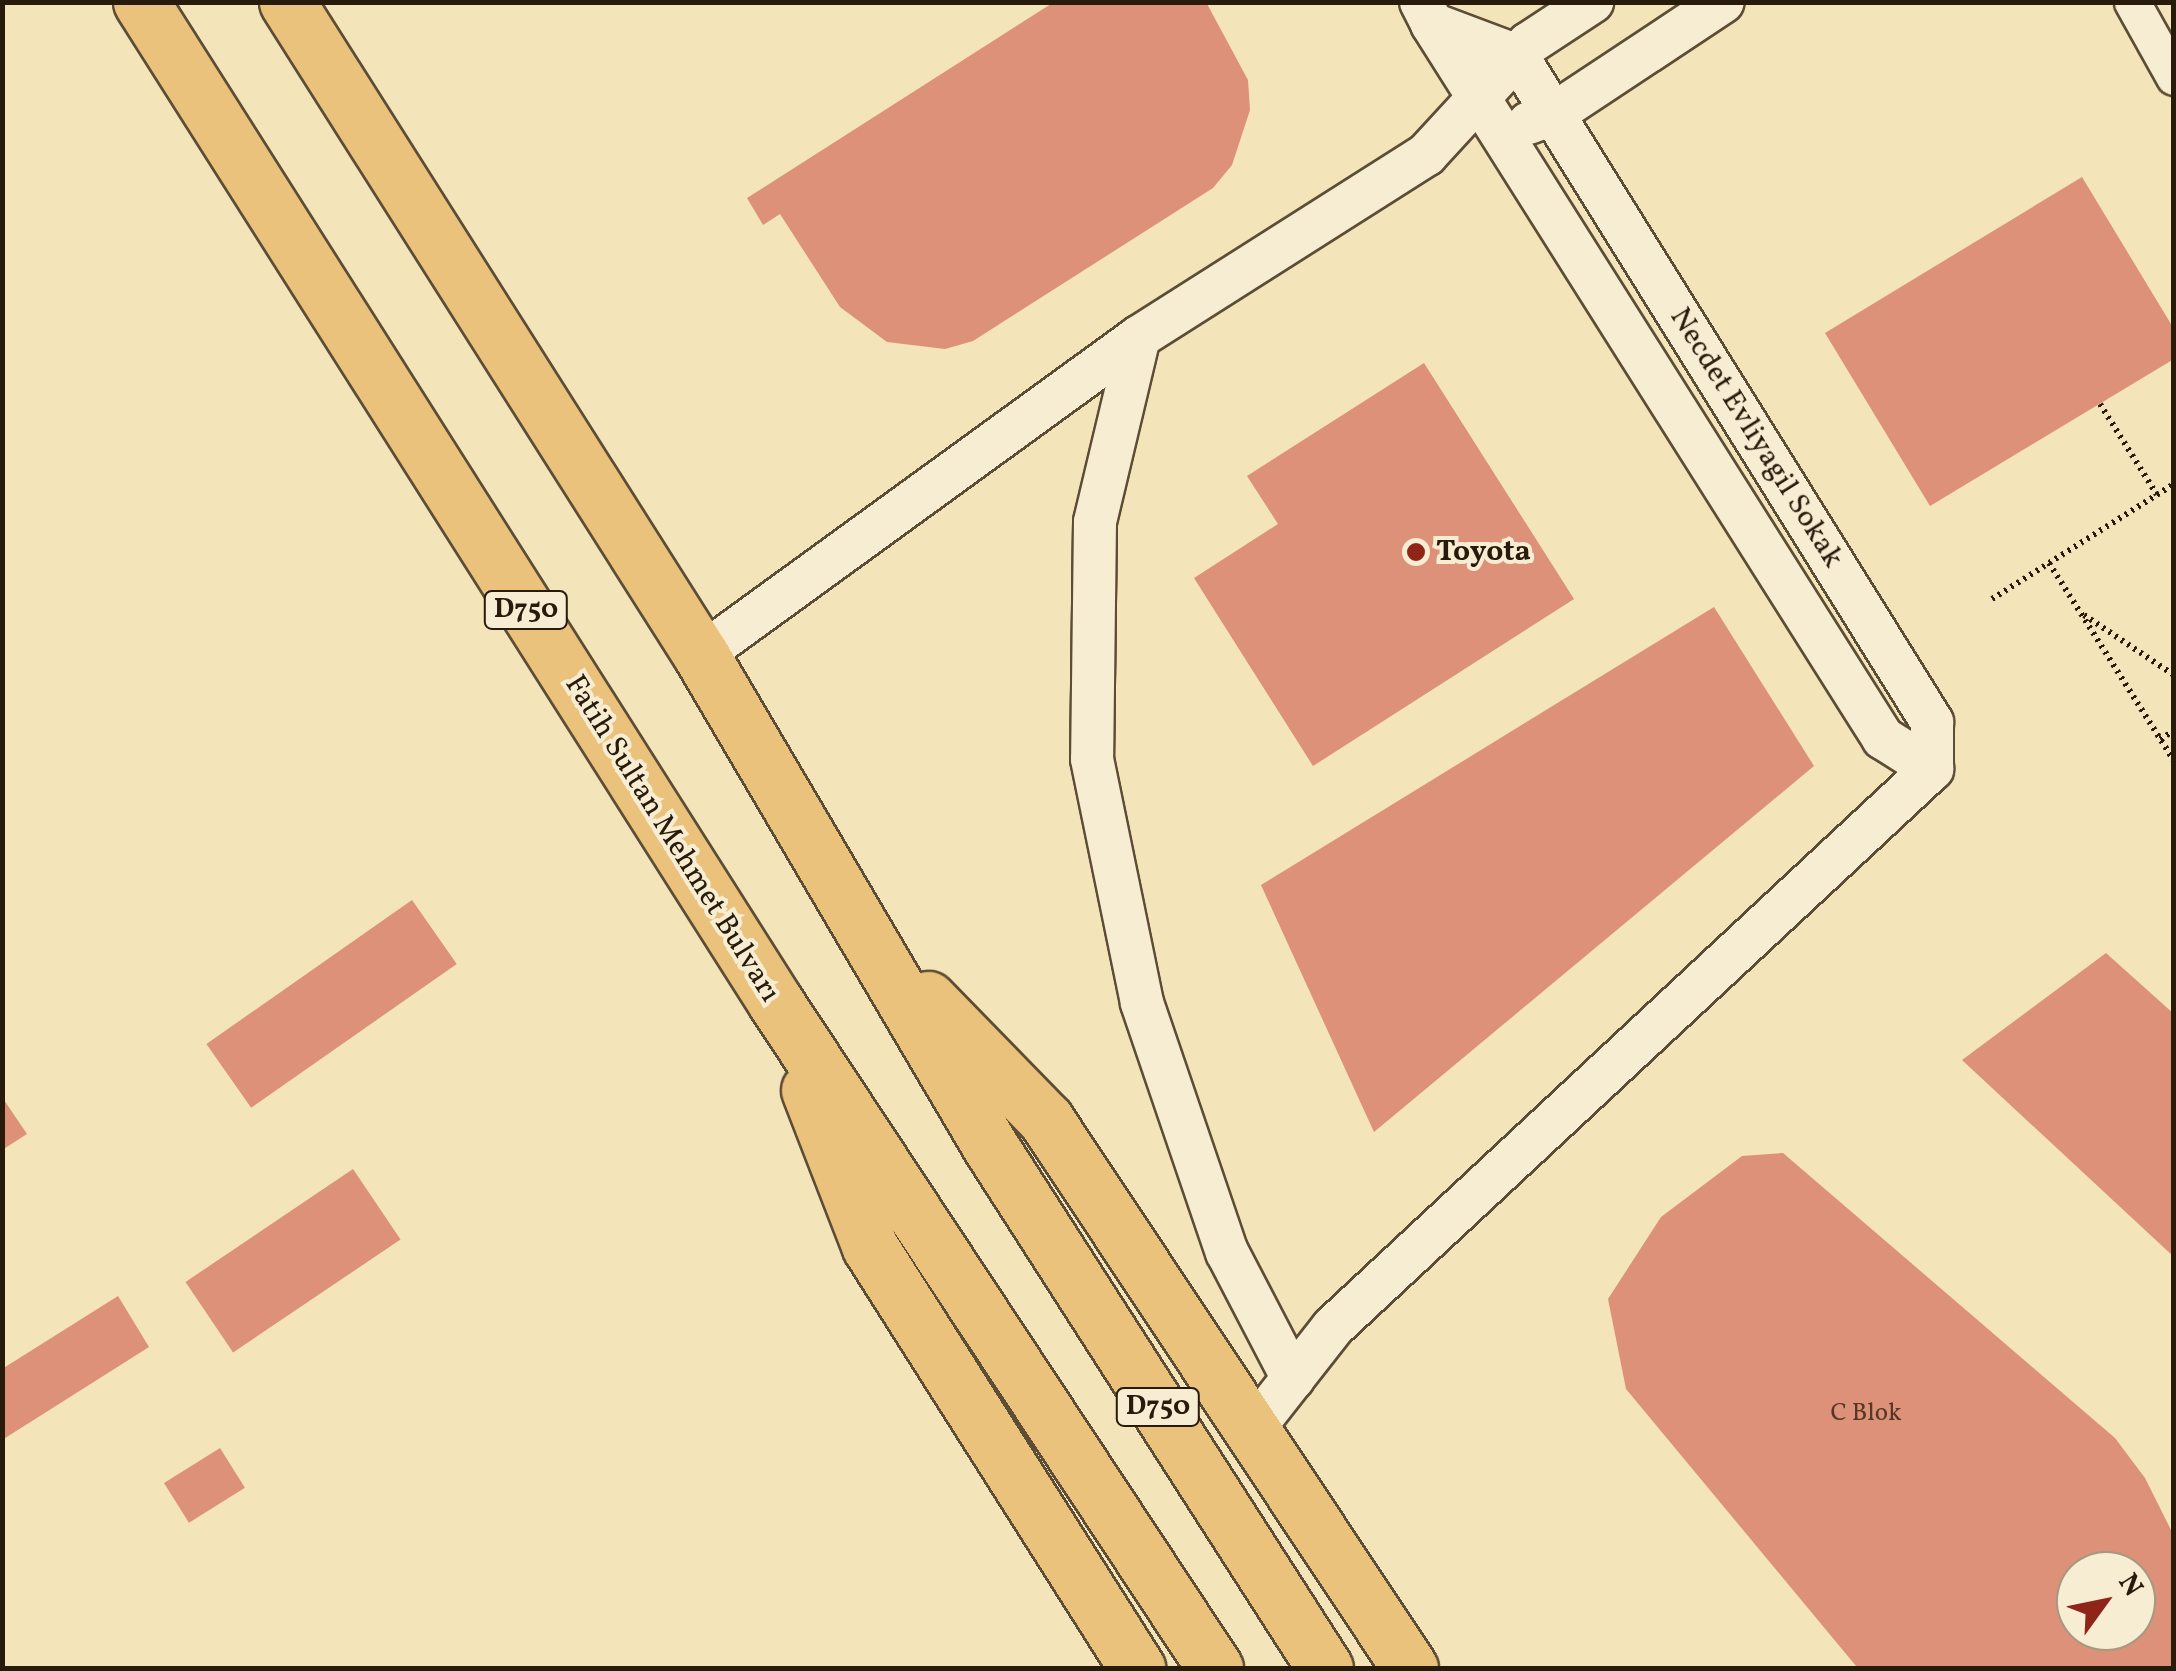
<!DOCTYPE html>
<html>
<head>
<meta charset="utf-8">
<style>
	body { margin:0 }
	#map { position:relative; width:2176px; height:1671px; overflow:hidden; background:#f3e4b9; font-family:Vollkorn,serif }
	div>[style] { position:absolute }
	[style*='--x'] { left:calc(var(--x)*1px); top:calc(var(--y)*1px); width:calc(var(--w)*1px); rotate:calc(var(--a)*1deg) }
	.building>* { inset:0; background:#dc9178; transform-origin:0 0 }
	.path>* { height:6px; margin-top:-3px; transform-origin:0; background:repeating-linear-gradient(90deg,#291b0b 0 2.5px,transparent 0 7.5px) }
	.roads { filter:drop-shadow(2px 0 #5c4d36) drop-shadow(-2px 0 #5c4d36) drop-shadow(0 2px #5c4d36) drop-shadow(0 -2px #5c4d36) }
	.minor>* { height:35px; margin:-17.5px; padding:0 17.5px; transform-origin:17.5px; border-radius:17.5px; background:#f7edd2 }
	.tertiary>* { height:42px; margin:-21px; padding:0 21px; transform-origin:21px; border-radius:21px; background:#f7edd2 }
	.trunk>* { height:55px; margin:-27.5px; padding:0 27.5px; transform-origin:27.5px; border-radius:27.5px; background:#eac27c }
	.dots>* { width:28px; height:28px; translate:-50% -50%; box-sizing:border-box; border:5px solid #f7edd2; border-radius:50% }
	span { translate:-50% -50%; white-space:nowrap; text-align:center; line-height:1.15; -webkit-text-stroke:8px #f7edd2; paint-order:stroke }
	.number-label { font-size:25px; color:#563826 }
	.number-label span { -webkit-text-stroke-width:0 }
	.shield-label span { padding:2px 8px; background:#f7edd2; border:2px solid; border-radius:8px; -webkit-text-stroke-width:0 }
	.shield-label { font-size:28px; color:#291b0b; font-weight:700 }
	.street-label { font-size:30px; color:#291b0b }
	.poi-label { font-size:30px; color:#291b0b; font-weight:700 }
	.left { translate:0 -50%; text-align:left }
	.frame { position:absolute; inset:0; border:5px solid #291b0b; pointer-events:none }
	.north { position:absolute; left:2056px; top:1551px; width:100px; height:100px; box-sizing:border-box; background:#f7edd2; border:2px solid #a59982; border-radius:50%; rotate:57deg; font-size:28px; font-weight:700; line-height:40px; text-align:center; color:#291b0b }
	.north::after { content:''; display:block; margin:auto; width:35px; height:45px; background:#8f2418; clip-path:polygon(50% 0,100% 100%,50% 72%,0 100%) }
</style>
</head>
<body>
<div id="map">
	<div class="building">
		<i style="clip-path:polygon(1054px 2px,1206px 2px,1248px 80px,1250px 110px,1232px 165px,1213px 188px,973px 341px,945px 349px,887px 342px,840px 307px,780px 214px,763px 225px,747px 198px)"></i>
		<i style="clip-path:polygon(2082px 177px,2174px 329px,2174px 359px,1930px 506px,1825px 333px)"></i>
		<i style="clip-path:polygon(1424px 363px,1574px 599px,1313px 766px,1194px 578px,1278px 524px,1247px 476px)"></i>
		<i style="clip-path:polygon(1714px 607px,1814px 766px,1374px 1132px,1261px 885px)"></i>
		<i style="left:412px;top:900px;width:78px;height:251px;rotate:55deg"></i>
		<i style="clip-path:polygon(2106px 953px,2174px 1014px,2174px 1257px,1962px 1060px)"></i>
		<i style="clip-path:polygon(2px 1097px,27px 1134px,2px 1150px)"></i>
		<i style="clip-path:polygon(evenodd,1783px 1153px,2115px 1438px,2145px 1478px,2174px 1536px,2174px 1668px,1856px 1666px,1626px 1389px,1608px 1299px,1661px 1217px,1742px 1156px,1783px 1153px,2076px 1571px,2136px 1571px,2136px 1631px,2076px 1631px,2076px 1571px)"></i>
		<i style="left:353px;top:1169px;width:85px;height:202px;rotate:56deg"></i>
		<i style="clip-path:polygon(118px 1296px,149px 1347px,2px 1440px,2px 1369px)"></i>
		<i style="left:220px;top:1448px;width:47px;height:66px;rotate:58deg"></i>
	</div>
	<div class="path">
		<i style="--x:2100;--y:404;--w:107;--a:57.9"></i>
		<i style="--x:2049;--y:563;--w:234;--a:57.7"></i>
		<i style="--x:1992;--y:599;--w:215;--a:-32.3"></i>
		<i style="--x:2084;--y:615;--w:108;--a:33.7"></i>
		<i style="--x:2160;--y:739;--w:16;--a:-30"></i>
	</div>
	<div class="roads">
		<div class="minor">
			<i style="--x:2132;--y:2;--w:86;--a:60.8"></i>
		</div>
		<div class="tertiary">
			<i style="--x:1421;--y:2;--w:25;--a:63"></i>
			<i style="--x:1432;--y:24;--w:91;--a:20.6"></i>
			<i style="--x:1517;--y:56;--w:785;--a:58.07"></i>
			<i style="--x:1932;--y:722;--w:47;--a:90"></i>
			<i style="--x:1432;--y:24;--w:845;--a:57.72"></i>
			<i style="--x:1883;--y:738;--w:58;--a:32.3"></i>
			<i style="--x:1529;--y:123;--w:28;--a:-21"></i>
			<i style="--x:1555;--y:113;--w:201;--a:-33.5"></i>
			<i style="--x:1139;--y:337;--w:190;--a:103.4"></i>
			<i style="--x:1095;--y:522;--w:237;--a:90.7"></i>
			<i style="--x:1092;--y:759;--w:249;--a:78.4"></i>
			<i style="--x:1142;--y:1003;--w:263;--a:71.2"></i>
			<i style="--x:1227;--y:1252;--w:143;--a:62.5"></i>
			<i style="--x:701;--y:655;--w:541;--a:-35.98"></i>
			<i style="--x:1139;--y:337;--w:340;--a:-32.4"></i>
			<i style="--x:1426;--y:155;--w:151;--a:-47.4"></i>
			<i style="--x:1528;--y:44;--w:77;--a:-33.3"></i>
			<i style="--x:1253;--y:1429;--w:130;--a:-51.9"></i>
			<i style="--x:1333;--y:1327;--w:819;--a:-42.97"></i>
		</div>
		<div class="trunk">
			<i style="--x:141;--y:2;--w:1185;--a:57.61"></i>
			<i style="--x:776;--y:1003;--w:797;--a:56.57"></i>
			<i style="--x:287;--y:2;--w:773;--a:57.63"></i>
			<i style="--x:701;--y:655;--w:570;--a:59.52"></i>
			<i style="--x:990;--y:1146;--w:620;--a:57.31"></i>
			<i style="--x:928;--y:999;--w:169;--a:45.7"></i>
			<i style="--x:1046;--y:1120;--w:658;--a:56.41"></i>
			<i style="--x:809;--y:1090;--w:168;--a:68.8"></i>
			<i style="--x:870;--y:1247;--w:499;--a:57.6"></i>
		</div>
	</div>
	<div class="dots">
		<i style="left:1416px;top:552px;background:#8f2418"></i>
	</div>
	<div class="number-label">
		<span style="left:1866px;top:1414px">C Blok</span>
	</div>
	<div class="shield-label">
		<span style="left:526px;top:610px">D750</span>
		<span style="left:1158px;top:1407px">D750</span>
	</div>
	<div class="street-label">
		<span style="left:1756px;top:438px;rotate:58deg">Necdet Evliyagil Sokak</span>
		<span style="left:672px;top:839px;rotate:58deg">Fatih Sultan Mehmet Bulvarı</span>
	</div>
	<div class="poi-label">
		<span class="left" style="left:1436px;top:552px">Toyota</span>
	</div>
	<div class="frame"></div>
	<div class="north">N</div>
</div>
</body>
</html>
